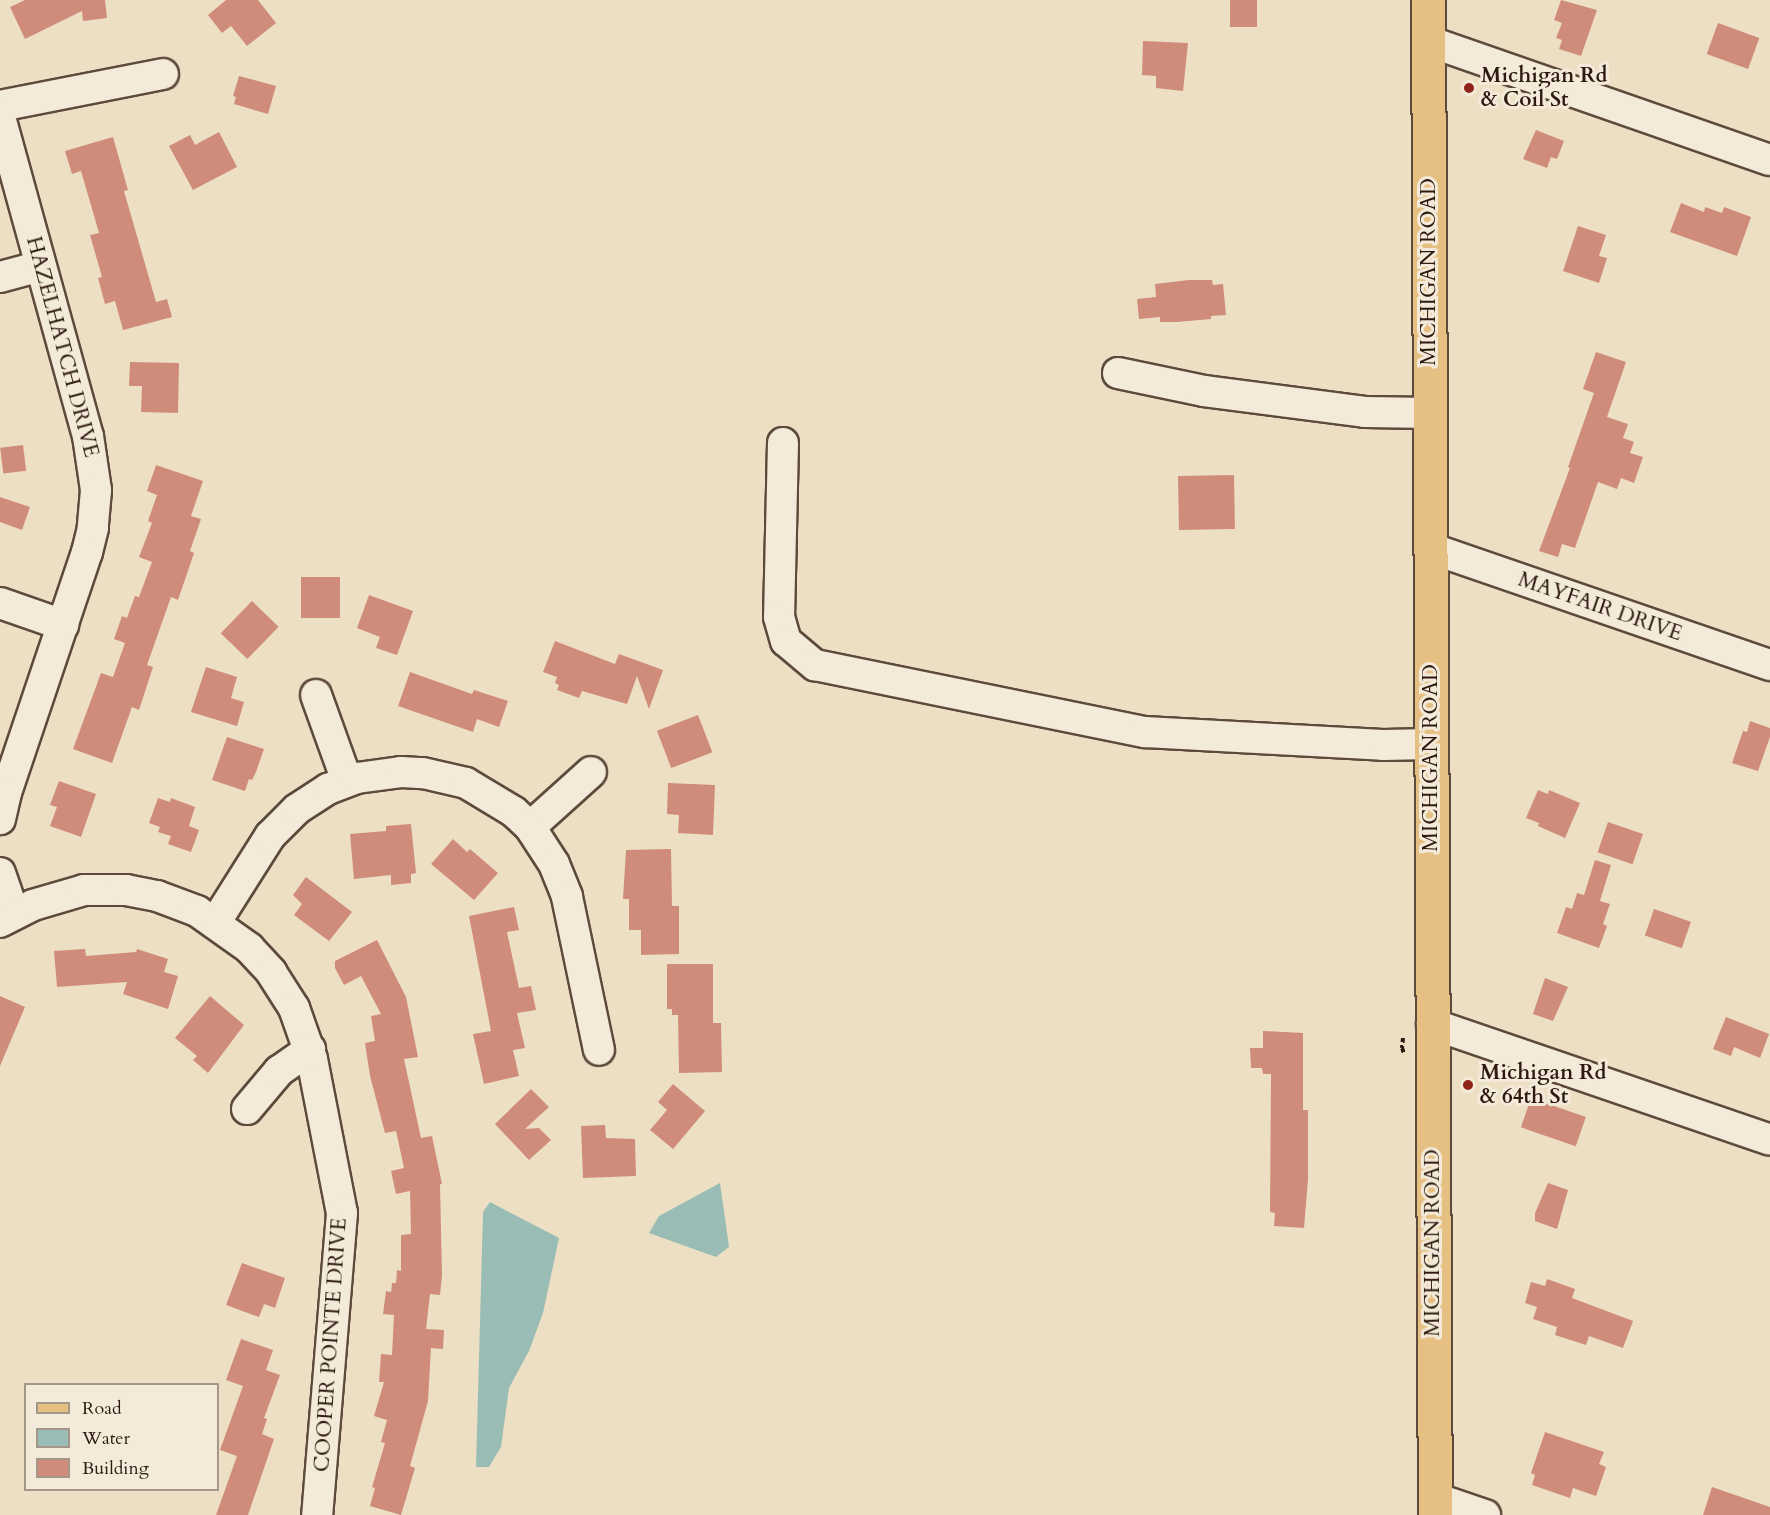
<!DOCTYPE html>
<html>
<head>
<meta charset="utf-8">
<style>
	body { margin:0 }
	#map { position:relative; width:1770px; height:1515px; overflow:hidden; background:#eddfc4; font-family:Cardo,serif }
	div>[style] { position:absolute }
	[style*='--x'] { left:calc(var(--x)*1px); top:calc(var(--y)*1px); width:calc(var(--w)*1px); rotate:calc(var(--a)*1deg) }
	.water>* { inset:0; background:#99bdb4 }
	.building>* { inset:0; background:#d08c7b; transform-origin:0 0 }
	.path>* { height:4px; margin-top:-2px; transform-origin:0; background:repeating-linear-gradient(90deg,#2d190f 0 4.5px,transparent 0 7.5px) }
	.roads { filter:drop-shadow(2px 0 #5d4a3c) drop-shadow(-2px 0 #5d4a3c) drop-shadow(0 2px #5d4a3c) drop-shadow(0 -2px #5d4a3c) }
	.minor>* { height:30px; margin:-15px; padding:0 15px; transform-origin:15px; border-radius:15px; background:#f3ead9 }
	.major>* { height:33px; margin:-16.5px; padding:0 16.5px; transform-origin:16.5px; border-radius:16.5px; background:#e6c082 }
	.dots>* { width:16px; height:16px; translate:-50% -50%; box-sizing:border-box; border:3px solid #f3ead9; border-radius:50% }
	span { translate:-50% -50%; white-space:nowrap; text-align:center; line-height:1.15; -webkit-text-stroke:6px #f3ead9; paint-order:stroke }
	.poi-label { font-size:21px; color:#2d190f; font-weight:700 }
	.left { translate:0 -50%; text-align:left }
	.street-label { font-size:21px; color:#2d190f }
	.legend { position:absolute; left:24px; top:1383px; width:195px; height:108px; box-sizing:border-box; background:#f3ead9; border:2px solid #a49688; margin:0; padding:8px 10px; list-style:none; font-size:18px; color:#2d190f }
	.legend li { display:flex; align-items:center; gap:12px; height:30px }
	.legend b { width:30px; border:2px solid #a49688 }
</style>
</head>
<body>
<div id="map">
	<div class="water">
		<i style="clip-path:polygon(720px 1183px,729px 1247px,716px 1257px,649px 1233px,659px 1216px)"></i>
		<i style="clip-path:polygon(490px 1202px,559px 1238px,543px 1313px,529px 1351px,509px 1388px,501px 1447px,489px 1467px,476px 1467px,483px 1212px)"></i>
	</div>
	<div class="building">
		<i style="clip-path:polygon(25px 0,105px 0,107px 18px,83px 21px,82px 11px,25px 39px,10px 7px)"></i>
		<i style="clip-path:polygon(226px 0,258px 0,276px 23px,247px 46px,231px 26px,222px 33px,208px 15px)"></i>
		<i style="left:1230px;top:0;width:27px;height:27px"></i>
		<i style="clip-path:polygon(1561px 0,1597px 10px,1581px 56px,1559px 49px,1562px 40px,1556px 38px,1562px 23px,1554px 20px)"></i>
		<i style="left:1718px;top:23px;width:44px;height:33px;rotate:20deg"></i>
		<i style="clip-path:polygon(1143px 41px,1188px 43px,1183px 91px,1156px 88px,1156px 76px,1142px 75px)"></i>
		<i style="clip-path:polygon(239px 76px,276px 86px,268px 114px,234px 104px,236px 97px,233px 96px)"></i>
		<i style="clip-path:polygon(1536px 130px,1564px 141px,1557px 159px,1551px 157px,1547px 168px,1523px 159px)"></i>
		<i style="clip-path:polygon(219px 132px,237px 167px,193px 190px,169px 146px,190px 135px,195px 145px)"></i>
		<i style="clip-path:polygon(113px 137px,128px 190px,124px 191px,156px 302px,167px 299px,172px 317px,123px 330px,115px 301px,105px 304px,98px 278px,102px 277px,90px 235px,99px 233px,81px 171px,72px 174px,65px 151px)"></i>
		<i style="clip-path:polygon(1681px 203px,1704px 212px,1705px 207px,1722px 213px,1724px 207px,1751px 217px,1737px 256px,1670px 232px)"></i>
		<i style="clip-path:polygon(1578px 226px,1606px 235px,1599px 256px,1607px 258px,1599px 283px,1563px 271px)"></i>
		<i style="clip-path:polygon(1189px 280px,1212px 280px,1213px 285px,1223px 284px,1226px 315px,1211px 316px,1211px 319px,1177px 322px,1160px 322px,1160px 317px,1139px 319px,1137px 299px,1156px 297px,1155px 284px)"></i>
		<i style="clip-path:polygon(1596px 352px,1626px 362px,1607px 417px,1628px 424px,1623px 438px,1634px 442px,1630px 453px,1643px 457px,1634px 483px,1621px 478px,1617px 489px,1598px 482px,1575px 548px,1562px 544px,1558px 557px,1539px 551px,1570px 468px,1568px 467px,1594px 393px,1583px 389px)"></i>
		<i style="clip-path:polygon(130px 362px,179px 363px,178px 413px,141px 412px,142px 386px,129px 386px)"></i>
		<i style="left:23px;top:445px;width:26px;height:23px;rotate:83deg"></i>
		<i style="clip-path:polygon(156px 465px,203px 481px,191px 516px,201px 519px,190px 551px,194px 553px,178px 600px,171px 597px,147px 665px,153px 667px,139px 710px,132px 707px,112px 763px,73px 749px,101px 673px,113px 677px,125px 643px,114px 639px,122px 616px,127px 618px,135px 596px,139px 597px,152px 562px,139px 557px,152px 523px,148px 521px,157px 495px,147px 491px)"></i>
		<i style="left:1234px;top:475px;width:54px;height:56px;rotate:89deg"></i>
		<i style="clip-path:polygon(0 497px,30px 507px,22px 530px,0 522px)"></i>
		<i style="left:301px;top:577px;width:39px;height:41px"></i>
		<i style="clip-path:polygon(369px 595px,413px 611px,397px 655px,376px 648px,380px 637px,357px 628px)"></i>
		<i style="left:252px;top:601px;width:37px;height:45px;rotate:44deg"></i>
		<i style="clip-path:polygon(555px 641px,615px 664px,619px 654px,663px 670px,649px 709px,637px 676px,627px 704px,582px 691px,579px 698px,557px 690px,559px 685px,555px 683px,557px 677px,543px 672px)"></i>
		<i style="clip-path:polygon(206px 667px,237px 677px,231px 698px,244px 702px,237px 726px,191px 712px)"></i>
		<i style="clip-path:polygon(410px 672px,472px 694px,474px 690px,508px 701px,499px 727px,477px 719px,473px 732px,398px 706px)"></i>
		<i style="left:698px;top:715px;width:40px;height:44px;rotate:69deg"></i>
		<i style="clip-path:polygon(1750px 721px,1770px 728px,1770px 737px,1758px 771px,1732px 763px,1743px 731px,1747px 732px)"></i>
		<i style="clip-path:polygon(227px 737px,264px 749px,256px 772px,252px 780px,249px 779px,245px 791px,212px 780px)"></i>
		<i style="clip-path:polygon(59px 781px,96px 794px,81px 837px,50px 826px,57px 807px,50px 805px)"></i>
		<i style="clip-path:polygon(668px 783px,715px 785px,713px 835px,678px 833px,679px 815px,667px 814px)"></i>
		<i style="clip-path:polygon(1538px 790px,1548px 794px,1549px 790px,1580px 803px,1565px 838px,1538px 826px,1539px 823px,1526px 818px)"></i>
		<i style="clip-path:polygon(158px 798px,170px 802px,171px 798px,195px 807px,189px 826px,199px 830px,191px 852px,168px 844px,171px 836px,158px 832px,160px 827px,149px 823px)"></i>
		<i style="left:1608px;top:822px;width:37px;height:32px;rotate:19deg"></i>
		<i style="clip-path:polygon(411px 824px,416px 873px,411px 874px,411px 883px,391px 885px,391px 875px,354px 879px,350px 834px,386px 831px,386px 826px)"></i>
		<i style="clip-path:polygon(453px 839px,467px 852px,470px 849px,498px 873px,474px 900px,431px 864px)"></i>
		<i style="clip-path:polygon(671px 849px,672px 906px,679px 906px,679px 954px,641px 955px,641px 930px,629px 930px,629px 899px,623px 899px,626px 850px)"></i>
		<i style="clip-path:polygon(1595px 860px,1611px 865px,1600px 901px,1610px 904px,1603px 924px,1607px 926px,1599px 948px,1557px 933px,1566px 907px,1572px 909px,1577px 893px,1584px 895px)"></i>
		<i style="clip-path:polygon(306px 877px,352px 912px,329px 941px,294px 915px,302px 904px,293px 895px)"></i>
		<i style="clip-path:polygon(514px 907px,519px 930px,507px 932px,519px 988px,531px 986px,536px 1010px,517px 1013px,525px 1048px,513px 1050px,519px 1076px,484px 1084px,473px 1034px,491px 1031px,469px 916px)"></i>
		<i style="left:1654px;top:909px;width:39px;height:28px;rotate:19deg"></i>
		<i style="clip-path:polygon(377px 940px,406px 997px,418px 1057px,404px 1059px,421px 1138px,432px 1136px,442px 1184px,440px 1184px,442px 1275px,440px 1295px,430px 1294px,426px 1329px,444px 1330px,443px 1349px,431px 1348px,428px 1401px,410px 1466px,415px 1468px,401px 1515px,370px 1506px,375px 1488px,372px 1487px,385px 1443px,381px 1442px,387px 1420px,374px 1416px,384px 1382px,379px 1382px,381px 1354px,392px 1355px,394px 1315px,383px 1314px,386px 1291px,391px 1292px,392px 1283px,396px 1283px,397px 1270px,401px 1271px,401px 1235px,411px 1234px,410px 1191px,396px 1194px,391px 1171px,404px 1168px,396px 1131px,385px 1133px,370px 1076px,365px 1043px,375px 1041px,371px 1016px,381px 1014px,361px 976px,344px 985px,335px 968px,335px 961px)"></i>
		<i style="clip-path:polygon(85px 949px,86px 956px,136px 952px,137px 949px,168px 959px,164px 972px,178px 976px,168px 1009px,123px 994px,127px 982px,57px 987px,54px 951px)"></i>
		<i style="clip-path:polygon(667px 964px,713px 964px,713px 1023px,721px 1023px,722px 1072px,679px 1073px,678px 1015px,672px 1015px,672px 1009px,667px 1009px)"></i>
		<i style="clip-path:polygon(1545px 978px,1568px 987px,1553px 1021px,1533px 1014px)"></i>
		<i style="clip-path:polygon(0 996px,25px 1007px,0 1066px)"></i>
		<i style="clip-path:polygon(210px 996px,244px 1025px,208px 1073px,193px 1060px,197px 1056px,175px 1038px)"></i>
		<i style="clip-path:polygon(1726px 1017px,1769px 1034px,1760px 1058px,1734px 1047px,1731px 1056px,1713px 1049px)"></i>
		<i style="clip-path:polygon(1263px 1031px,1303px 1033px,1303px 1110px,1308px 1110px,1308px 1179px,1304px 1228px,1274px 1226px,1275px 1213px,1270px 1212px,1271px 1074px,1263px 1074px,1262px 1068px,1251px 1068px,1250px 1048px,1263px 1048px)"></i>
		<i style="clip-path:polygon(673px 1084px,705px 1111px,673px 1149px,650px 1130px,667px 1110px,658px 1102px)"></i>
		<i style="clip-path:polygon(531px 1089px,549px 1107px,525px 1129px,539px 1128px,551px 1140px,529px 1160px,495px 1124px)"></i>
		<i style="left:1531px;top:1098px;width:58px;height:31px;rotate:19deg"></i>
		<i style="clip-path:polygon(605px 1125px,606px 1138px,635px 1139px,636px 1176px,583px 1178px,581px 1126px)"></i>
		<i style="clip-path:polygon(1548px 1183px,1568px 1190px,1557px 1229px,1535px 1221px,1535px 1213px)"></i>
		<i style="clip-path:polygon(242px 1263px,285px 1278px,275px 1308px,264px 1304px,259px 1317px,226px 1305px)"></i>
		<i style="clip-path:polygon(1547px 1279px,1575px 1289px,1572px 1298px,1633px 1321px,1623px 1348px,1589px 1336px,1586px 1345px,1555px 1335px,1557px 1327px,1533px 1319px,1537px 1307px,1525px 1303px,1531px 1282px,1545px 1286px)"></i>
		<i style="clip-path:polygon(241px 1339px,273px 1350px,266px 1370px,280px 1375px,264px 1418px,267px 1419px,262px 1434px,274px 1439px,248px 1515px,216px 1515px,237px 1456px,220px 1450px,243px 1386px,226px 1380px)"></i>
		<i style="clip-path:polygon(1545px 1432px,1604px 1452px,1599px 1464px,1606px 1467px,1596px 1496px,1573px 1488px,1570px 1498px,1532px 1485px,1535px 1475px,1531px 1473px)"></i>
		<i style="clip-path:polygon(1712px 1487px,1770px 1507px,1770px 1515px,1703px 1515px)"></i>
	</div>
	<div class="path">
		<i style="--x:1403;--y:1038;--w:10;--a:96"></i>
		<i style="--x:1402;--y:1048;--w:5;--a:68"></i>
	</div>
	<div class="roads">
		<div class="minor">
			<i style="--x:1428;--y:41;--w:362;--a:19.2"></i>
			<i style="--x:0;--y:106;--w:166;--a:-11.1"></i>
			<i style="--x:0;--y:117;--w:331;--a:74.6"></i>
			<i style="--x:88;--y:436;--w:55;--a:81.6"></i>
			<i style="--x:96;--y:490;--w:38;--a:95"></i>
			<i style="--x:93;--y:528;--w:25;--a:104"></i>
			<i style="--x:87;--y:552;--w:254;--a:108.6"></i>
			<i style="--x:6;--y:793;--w:27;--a:103"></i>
			<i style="--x:0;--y:277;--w:42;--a:-15"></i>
			<i style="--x:1118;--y:373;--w:88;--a:11.8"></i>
			<i style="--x:1204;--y:391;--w:162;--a:7.4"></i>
			<i style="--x:1365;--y:412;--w:65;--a:0.9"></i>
			<i style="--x:783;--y:443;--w:174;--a:91.3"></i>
			<i style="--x:779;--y:617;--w:25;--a:74"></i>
			<i style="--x:786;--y:641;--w:38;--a:40"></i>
			<i style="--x:815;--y:665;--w:337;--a:11.5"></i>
			<i style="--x:1145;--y:732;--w:238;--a:3.1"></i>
			<i style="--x:1383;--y:745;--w:48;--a:-1.2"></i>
			<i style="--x:1430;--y:548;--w:360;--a:19"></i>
			<i style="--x:0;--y:603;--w:67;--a:19.2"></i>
			<i style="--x:316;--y:695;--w:91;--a:70.2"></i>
			<i style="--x:530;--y:827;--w:82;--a:-42"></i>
			<i style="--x:0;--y:873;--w:43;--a:71.1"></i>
			<i style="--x:0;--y:922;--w:37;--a:-27"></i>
			<i style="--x:33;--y:905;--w:53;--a:-16.4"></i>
			<i style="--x:84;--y:890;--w:42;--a:0"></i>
			<i style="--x:126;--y:890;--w:32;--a:11"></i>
			<i style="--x:157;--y:896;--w:43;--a:20.6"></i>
			<i style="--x:197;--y:911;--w:64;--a:35.4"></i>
			<i style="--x:249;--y:948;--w:33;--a:47"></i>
			<i style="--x:271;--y:972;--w:43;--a:57.4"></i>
			<i style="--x:294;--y:1008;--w:54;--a:70.6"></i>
			<i style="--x:312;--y:1059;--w:157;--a:79"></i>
			<i style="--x:342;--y:1213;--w:303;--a:94.7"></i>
			<i style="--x:215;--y:923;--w:103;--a:-57.7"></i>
			<i style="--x:270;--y:836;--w:38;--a:-45"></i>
			<i style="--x:297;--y:809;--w:37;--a:-33"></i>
			<i style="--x:328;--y:789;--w:31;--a:-21"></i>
			<i style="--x:357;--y:778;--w:44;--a:-7.8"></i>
			<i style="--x:401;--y:772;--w:22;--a:3"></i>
			<i style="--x:423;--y:773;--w:44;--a:13.1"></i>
			<i style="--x:466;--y:783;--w:56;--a:31.1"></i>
			<i style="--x:514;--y:812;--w:22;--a:43"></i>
			<i style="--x:530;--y:827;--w:44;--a:57"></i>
			<i style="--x:554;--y:864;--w:35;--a:68"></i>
			<i style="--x:567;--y:897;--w:156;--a:78.2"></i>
			<i style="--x:1432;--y:1024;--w:357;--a:18.9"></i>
			<i style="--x:247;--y:1109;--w:50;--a:-49.9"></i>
			<i style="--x:279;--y:1071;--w:38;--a:-35"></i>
			<i style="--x:1435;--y:1498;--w:53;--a:18.8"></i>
		</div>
		<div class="major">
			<i style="--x:1428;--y:0;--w:1515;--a:89.74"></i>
		</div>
	</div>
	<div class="dots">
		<i style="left:1469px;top:88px;background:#8f2418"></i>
		<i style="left:1468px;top:1085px;background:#8f2418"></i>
	</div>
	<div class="poi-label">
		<span class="left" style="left:1481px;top:88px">Michigan Rd<br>&amp; Coil St</span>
		<span class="left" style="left:1480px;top:1085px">Michigan Rd<br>&amp; 64th St</span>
	</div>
	<div class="street-label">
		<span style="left:1429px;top:272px;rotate:-90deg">MICHIGAN ROAD</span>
		<span style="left:62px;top:347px;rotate:75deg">HAZELHATCH DRIVE</span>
		<span style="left:1600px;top:607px;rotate:19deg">MAYFAIR DRIVE</span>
		<span style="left:1431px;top:758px;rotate:-90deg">MICHIGAN ROAD</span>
		<span style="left:1433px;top:1243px;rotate:-90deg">MICHIGAN ROAD</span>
		<span style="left:331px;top:1345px;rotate:-86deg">COOPER POINTE DRIVE</span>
	</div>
	<ul class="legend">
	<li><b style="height:8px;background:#e6c082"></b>Road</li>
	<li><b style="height:16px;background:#99bdb4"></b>Water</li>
	<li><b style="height:16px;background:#d08c7b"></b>Building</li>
	</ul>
</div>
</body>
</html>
